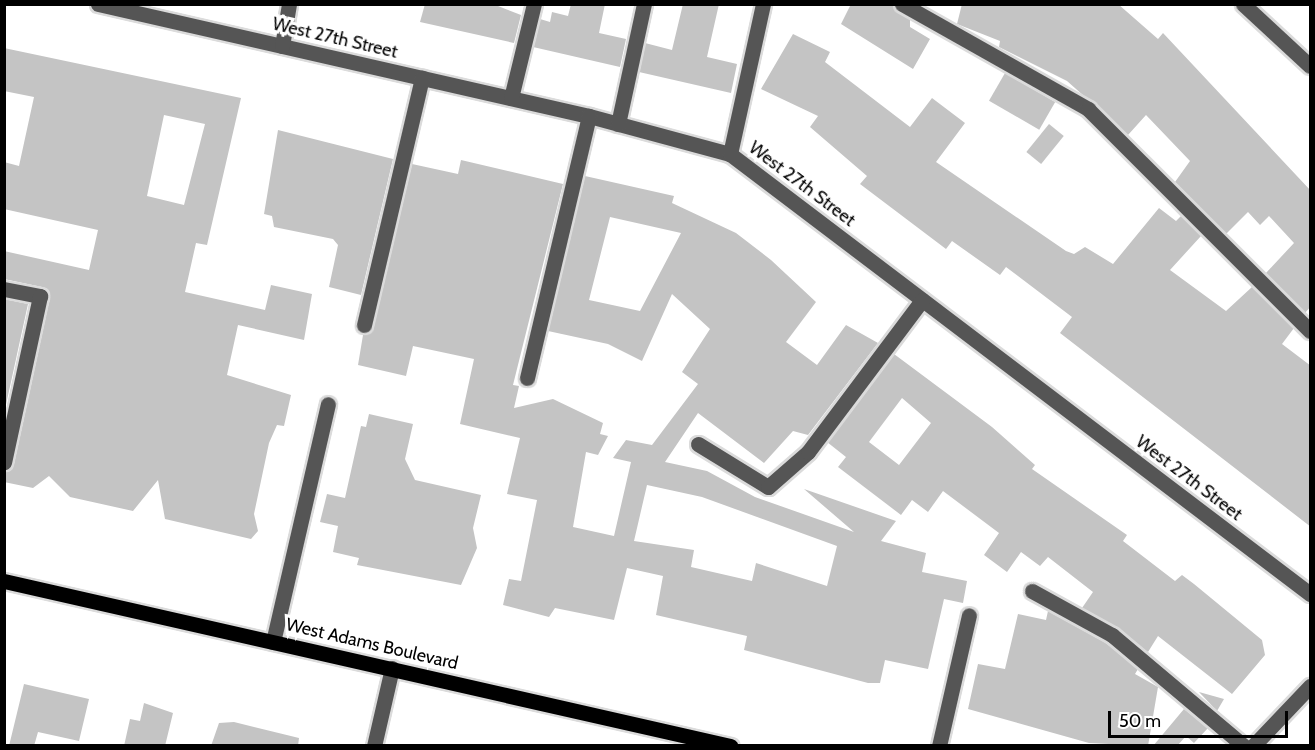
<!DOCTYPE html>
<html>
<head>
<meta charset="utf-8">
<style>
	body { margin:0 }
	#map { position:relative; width:1315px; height:750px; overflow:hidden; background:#fff; font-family:Cabin,sans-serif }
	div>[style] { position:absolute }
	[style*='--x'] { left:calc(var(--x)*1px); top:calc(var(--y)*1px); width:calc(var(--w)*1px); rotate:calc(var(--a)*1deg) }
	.building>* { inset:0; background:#c4c4c4; transform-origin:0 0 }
	.roads { filter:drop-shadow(2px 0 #dbdbdb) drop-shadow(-2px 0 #dbdbdb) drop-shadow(0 2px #dbdbdb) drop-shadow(0 -2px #dbdbdb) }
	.minor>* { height:15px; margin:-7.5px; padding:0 7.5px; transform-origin:7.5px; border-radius:7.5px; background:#555 }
	.major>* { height:15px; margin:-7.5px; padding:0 7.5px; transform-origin:7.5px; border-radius:7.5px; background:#000 }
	span { translate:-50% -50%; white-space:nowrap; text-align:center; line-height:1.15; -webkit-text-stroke:6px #fff; paint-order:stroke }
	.street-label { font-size:18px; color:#000 }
	.frame { position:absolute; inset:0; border:6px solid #000; pointer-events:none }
	.scale { position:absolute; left:1108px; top:711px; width:180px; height:27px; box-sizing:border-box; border:3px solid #000; border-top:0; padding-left:8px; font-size:18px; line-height:21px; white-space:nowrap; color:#000; -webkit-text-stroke:4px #fff; paint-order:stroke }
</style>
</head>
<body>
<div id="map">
	<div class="building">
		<i style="clip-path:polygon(425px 4px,493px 4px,521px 15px,514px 43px,420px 22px)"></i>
		<i style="clip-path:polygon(571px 4px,605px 4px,599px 33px,626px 39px,620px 67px,533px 47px,540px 19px,550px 22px,552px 12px,568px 16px)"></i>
		<i style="clip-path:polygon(683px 4px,719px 4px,707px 57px,737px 64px,731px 93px,639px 72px,645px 43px,672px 50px)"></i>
		<i style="clip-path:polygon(851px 4px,892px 4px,910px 20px,910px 27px,930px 39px,913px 69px,841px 24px)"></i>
		<i style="clip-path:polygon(962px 4px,1118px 4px,1158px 39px,1163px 33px,1311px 191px,1311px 306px,1305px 313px,1266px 273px,1294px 243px,1269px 216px,1260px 225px,1248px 212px,1226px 234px,1175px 182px,1190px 161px,1146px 115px,1128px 135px,1067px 81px,999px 47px,1000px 41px,957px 24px)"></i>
		<i style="clip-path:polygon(793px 34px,830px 52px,825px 62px,910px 127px,932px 98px,965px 123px,936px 162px,1066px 251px,1074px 254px,1085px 247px,1113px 264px,1159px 208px,1176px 221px,1181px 216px,1201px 236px,1170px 270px,1226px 311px,1252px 287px,1294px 328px,1282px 344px,1311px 366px,1311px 527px,1060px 333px,1072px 317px,1006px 267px,1000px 275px,952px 241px,946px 249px,860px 184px,867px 176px,810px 127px,818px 116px,761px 89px)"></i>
		<i style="clip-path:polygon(evenodd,4px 48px,241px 98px,207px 245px,196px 243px,185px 292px,265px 310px,271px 285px,312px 294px,304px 340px,238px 325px,227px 375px,291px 395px,284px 426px,277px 425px,269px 443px,254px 514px,258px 531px,251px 539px,165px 519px,158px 480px,133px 511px,70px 497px,49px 476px,33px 488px,4px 482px,4px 471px,14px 464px,50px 297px,42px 287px,4px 279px,4px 251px,89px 270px,98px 230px,4px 209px,4px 162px,19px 166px,34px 97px,4px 91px,4px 48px,164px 115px,205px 124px,184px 205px,147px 196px,164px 115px)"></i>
		<i style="left:1005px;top:73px;width:58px;height:32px;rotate:30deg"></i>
		<i style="left:1049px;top:124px;width:19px;height:36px;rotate:39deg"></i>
		<i style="clip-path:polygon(278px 130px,393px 159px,361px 295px,329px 287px,338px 245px,333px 239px,274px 227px,272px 216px,264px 214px)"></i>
		<i style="clip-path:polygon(evenodd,461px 160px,563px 184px,513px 385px,519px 386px,514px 408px,553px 399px,603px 423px,600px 434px,608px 436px,598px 455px,586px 452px,573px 527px,614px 536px,631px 462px,613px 458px,626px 440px,652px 445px,698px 384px,682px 372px,710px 329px,672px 294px,642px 361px,608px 344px,548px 331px,585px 176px,674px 196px,672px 203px,736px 233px,771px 260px,816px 302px,786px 342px,817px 365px,846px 325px,878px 343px,808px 435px,793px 431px,764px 463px,698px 413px,665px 462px,707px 471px,755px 497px,854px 532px,804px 489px,896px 521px,881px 541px,926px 553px,922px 572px,967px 581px,963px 603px,944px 599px,928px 669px,885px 660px,880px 683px,868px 683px,744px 650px,747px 636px,656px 615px,663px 576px,627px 568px,614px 620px,555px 608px,549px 617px,503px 605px,509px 579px,521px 581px,537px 500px,507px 494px,520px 438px,460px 424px,474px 359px,413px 346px,406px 376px,358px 365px,363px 335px,373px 327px,412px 164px,458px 174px,461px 160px,610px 217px,681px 233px,640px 311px,589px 300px,610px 217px,461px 160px,647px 485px,702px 497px,837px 546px,827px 586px,756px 563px,752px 581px,691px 567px,694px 550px,634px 541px,647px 485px)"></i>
		<i style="clip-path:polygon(4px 299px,28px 304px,4px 414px)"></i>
		<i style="clip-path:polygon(evenodd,894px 354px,992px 427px,1035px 465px,1032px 469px,1127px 535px,1123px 541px,1175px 581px,1182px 575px,1194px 584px,1262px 640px,1265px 655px,1232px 694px,1158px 636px,1148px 652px,1082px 608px,1093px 592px,1048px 557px,1040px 566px,1021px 552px,1007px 572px,984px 555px,999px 533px,943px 491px,928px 512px,912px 500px,901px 515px,838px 467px,846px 457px,827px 442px,894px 354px,902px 398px,931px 423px,899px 465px,869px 442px,902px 398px)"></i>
		<i style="clip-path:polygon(369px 414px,413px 424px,405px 459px,415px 480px,481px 495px,473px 528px,477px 548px,461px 585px,357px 565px,359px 558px,333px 552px,338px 526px,320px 522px,327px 494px,345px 498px,361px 426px,366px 427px)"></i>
		<i style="clip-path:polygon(1048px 611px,1106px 643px,1138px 669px,1135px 674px,1158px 687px,1148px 746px,1089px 743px,968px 709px,978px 664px,1005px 669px,1018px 614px,1046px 620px)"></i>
		<i style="clip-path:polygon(24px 684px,89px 699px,79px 741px,38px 732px,34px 746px,9px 746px)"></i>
		<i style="clip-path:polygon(1199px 692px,1224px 699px,1217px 711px)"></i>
		<i style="clip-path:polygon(144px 703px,173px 713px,165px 746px,124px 746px,130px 719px,140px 721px)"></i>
		<i style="clip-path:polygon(1184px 709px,1208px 728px,1194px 743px,1186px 736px,1177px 746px,1153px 746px)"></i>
		<i style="clip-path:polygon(234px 722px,299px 738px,298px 746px,211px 746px,219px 723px)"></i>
	</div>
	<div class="roads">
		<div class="minor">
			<i style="--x:98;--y:4;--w:504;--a:12.85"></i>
			<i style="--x:589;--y:116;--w:146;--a:15.1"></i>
			<i style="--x:730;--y:154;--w:728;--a:37.18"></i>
			<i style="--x:902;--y:4;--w:214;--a:29.4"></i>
			<i style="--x:1088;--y:109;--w:314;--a:45"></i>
			<i style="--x:1243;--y:4;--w:91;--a:42.8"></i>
			<i style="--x:282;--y:46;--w:43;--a:-80.5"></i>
			<i style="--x:511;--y:98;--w:97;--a:-76.3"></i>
			<i style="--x:618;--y:124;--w:123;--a:-77.8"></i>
			<i style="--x:730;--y:154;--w:154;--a:-77.6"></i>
			<i style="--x:4;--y:289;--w:37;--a:11"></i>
			<i style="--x:40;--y:296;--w:170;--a:102.2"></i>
			<i style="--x:364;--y:325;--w:254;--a:-76.8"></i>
			<i style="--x:527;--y:378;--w:269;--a:-76.7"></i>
			<i style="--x:698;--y:444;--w:82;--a:31.6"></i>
			<i style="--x:768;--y:487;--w:53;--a:-41.2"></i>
			<i style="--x:808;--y:452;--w:190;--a:-53.1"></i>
			<i style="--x:1032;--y:591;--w:91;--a:28.8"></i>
			<i style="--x:1112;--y:635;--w:172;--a:40.1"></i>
			<i style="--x:273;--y:642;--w:244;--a:-77"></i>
			<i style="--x:374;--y:746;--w:80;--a:-77"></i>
			<i style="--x:939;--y:746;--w:134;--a:-77.1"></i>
			<i style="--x:1253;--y:746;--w:83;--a:-46.5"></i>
		</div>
		<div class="major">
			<i style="--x:4;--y:581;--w:745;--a:12.8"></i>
		</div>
	</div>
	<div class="street-label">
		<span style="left:335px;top:38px;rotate:13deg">West 27th Street</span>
		<span style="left:802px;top:184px;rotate:37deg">West 27th Street</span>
		<span style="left:1189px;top:478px;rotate:37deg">West 27th Street</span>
		<span style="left:372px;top:644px;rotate:13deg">West Adams Boulevard</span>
	</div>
	<div class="frame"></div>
	<div class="scale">50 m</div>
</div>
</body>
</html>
